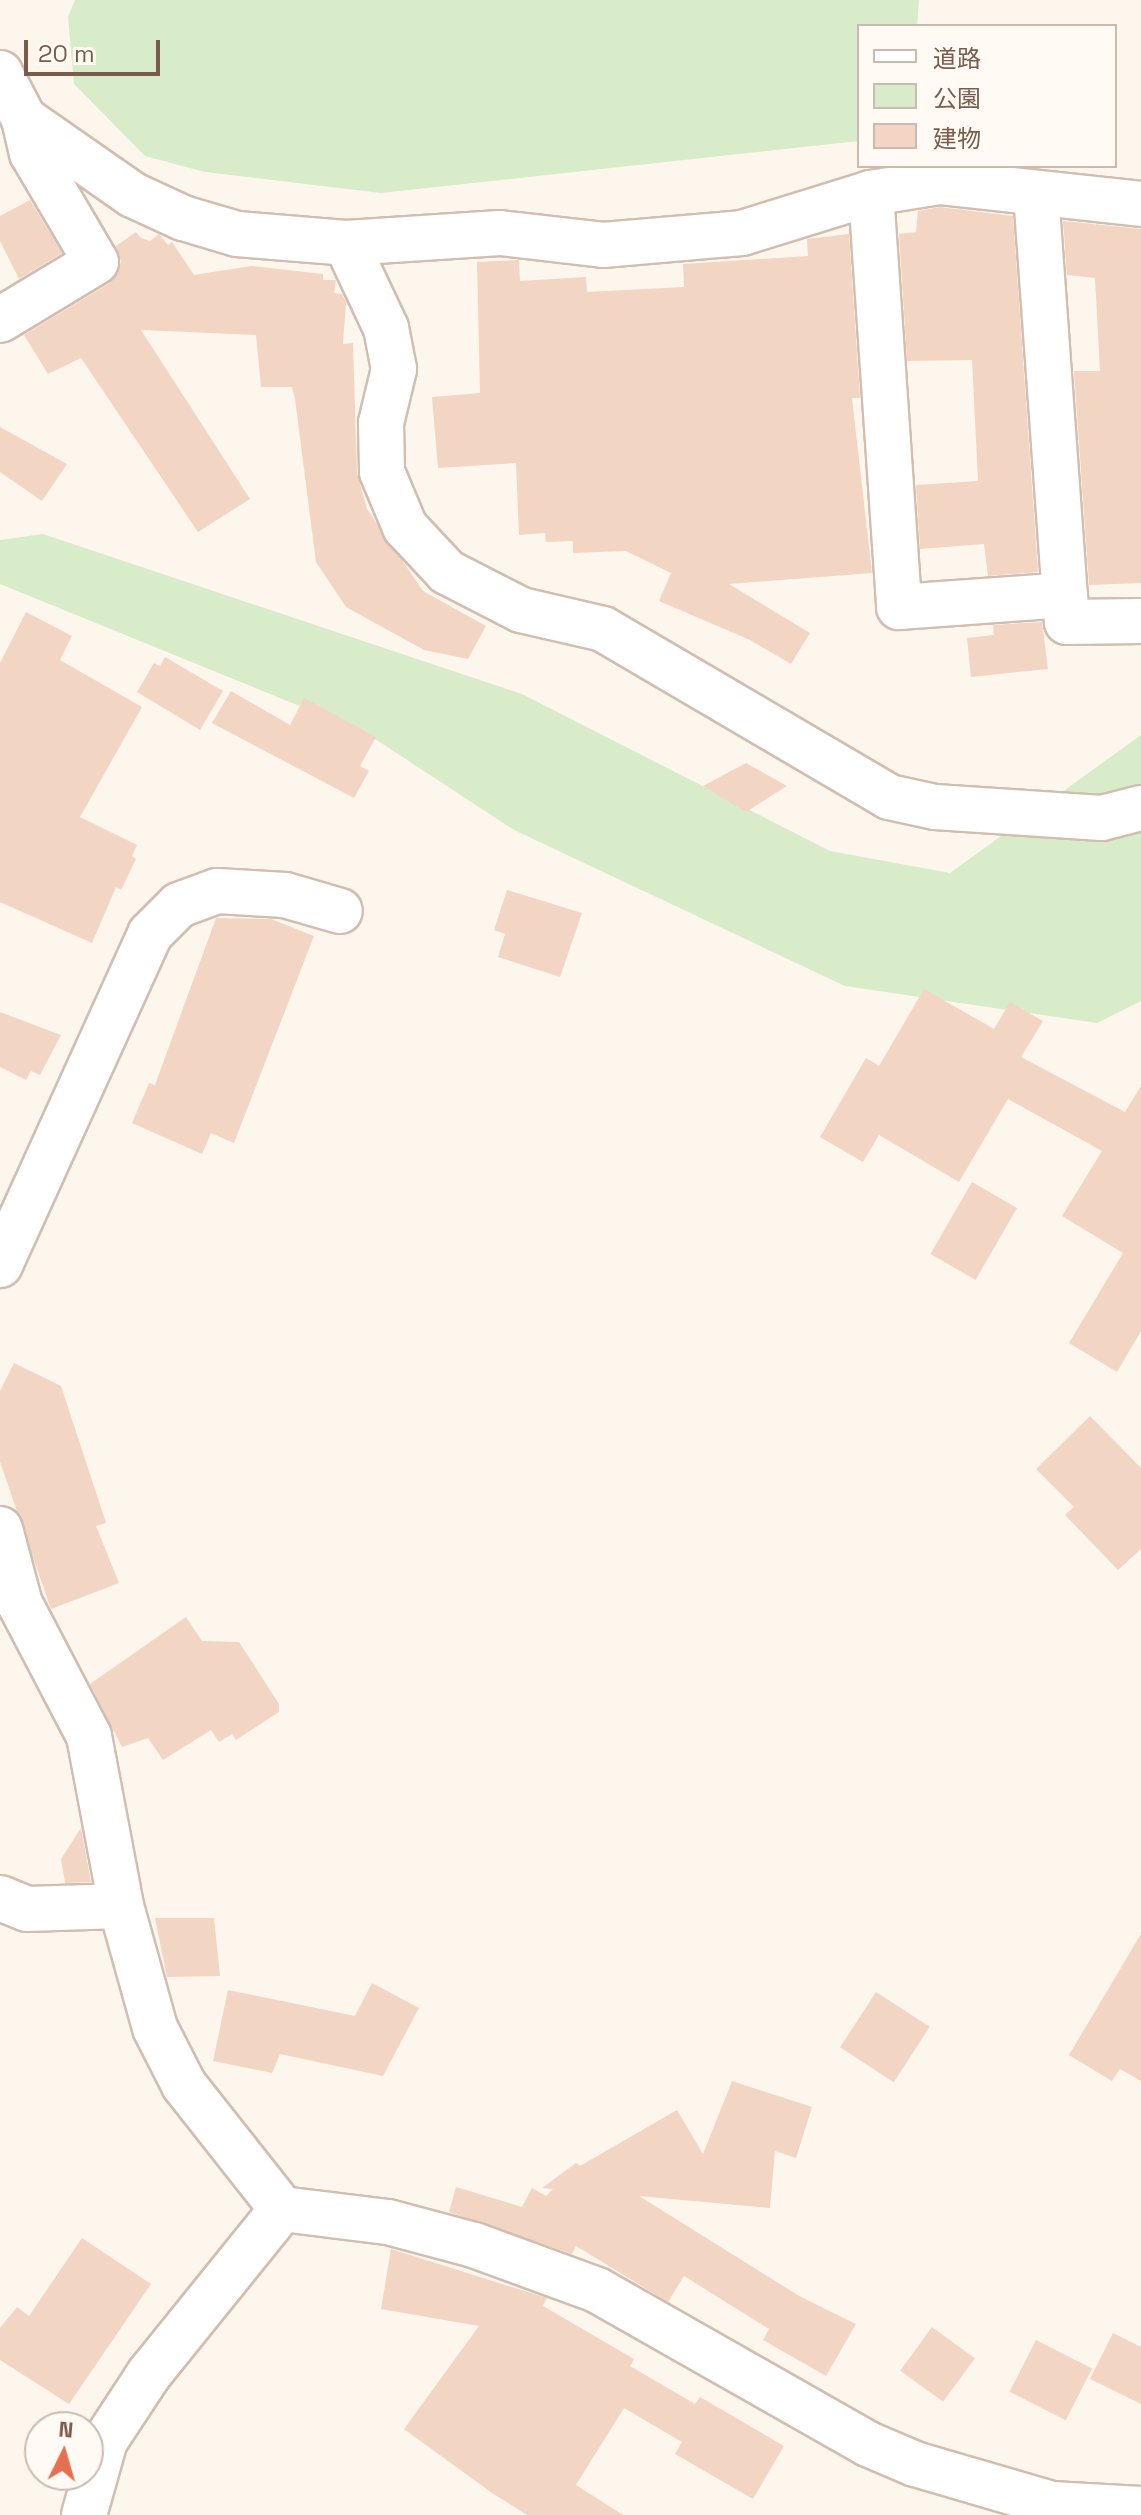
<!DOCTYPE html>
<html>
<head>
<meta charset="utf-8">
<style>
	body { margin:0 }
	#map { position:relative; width:1141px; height:2515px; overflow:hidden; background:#fdf6ec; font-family:"Space Grotesk","Noto Sans JP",sans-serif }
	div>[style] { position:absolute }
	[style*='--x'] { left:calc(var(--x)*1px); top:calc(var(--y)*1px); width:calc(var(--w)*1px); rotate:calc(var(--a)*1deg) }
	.green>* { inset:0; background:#d8ecc9 }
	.building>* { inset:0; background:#f3d5c3; transform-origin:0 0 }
	.roads { filter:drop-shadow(2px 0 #d1beb0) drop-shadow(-2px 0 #d1beb0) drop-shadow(0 2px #d1beb0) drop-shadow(0 -2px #d1beb0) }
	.minor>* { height:44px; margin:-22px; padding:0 22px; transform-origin:22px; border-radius:22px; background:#fff }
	span { translate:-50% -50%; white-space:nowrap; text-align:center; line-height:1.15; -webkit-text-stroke:8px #fffaf3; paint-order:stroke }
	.legend { position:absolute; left:857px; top:24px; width:260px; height:144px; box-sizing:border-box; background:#fffaf3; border:2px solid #cabbb1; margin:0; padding:10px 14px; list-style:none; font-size:24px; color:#7a5c4d }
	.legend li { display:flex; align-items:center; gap:16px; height:40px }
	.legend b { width:40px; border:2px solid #cabbb1 }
	.north { position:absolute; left:24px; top:2411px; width:80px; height:80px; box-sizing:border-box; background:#fffaf3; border:2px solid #cabbb1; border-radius:50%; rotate:5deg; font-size:22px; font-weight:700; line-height:32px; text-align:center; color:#7a5c4d }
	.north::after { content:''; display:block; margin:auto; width:28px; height:36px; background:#e76f51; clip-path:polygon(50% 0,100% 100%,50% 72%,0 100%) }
	.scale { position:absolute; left:24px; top:40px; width:136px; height:36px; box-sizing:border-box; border:4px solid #7a5c4d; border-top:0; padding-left:10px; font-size:24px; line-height:28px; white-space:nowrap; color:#7a5c4d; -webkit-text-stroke:6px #fffaf3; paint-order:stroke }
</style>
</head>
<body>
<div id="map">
	<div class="green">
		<i style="clip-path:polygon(75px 0,919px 0,917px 26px,859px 26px,859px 141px,381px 193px,205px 172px,145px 156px,74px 84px,68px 17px)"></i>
		<i style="clip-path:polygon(43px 534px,522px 694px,830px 851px,950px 873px,1141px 735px,1141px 1001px,1097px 1023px,845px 986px,514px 830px,366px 733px,0 584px,0 540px)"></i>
	</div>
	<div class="building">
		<i style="clip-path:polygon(30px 200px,62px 253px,19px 279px,0 241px,0 216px)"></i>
		<i style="clip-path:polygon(940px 207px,1013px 216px,1038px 572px,988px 576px,984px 544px,920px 549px,916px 485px,978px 481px,972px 360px,907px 361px,899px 234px,916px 232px,918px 211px)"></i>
		<i style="clip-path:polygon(1063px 221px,1141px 229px,1141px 583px,1089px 585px,1074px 371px,1100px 371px,1095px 278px,1067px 275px)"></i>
		<i style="clip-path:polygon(136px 232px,141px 238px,150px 241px,159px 234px,168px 245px,172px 242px,194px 275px,251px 266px,323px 274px,323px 280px,336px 280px,334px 293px,342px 294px,346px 302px,343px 344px,353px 343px,357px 473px,367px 509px,423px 591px,486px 626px,468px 659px,424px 650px,346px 607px,316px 562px,295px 399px,292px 387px,261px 387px,256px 335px,141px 330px,250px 499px,198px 532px,81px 358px,48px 374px,24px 335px,110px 283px,121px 262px,116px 246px)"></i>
		<i style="clip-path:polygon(849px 234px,860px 398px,852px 398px,872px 573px,729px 584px,810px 633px,791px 664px,750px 640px,659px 601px,671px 573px,626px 551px,573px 553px,573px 541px,546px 542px,545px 533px,519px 535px,516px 463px,438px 468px,432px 397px,480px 393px,477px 262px,519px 260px,520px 281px,586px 277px,587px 292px,684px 287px,683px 264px,808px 256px,807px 239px)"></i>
		<i style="clip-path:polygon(0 427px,67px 464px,42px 501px,0 472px)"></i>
		<i style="clip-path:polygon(26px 612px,72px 636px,60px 660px,142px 707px,80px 817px,137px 845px,132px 856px,136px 859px,121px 890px,116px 887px,92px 943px,0 902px,0 663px)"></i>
		<i style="clip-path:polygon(1042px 622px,1048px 669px,971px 677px,967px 638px,994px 635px,993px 625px)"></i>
		<i style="clip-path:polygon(165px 657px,223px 691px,200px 730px,137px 692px,154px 663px,160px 666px)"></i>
		<i style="clip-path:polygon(231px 691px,290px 725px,304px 698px,376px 737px,360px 766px,369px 771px,354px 798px,212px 723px)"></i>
		<i style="clip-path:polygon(746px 763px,787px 786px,746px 812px,703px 786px)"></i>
		<i style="clip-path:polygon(507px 890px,582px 913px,560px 977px,498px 957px,505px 934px,494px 930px)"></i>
		<i style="clip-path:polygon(216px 918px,271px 919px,314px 936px,234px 1143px,211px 1133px,202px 1154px,132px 1123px,149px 1083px,155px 1085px)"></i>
		<i style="clip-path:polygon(924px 989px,994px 1029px,1010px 1002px,1043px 1021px,1021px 1057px,1125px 1112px,1141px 1086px,1141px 1331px,1117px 1372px,1069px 1343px,1123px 1253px,1062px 1216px,1102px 1151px,1008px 1099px,959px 1182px,879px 1135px,863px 1162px,820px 1137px,866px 1058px,879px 1066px)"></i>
		<i style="clip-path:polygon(0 1012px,61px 1035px,40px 1075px,31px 1071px,26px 1080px,0 1067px)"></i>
		<i style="left:972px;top:1182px;width:52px;height:83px;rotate:30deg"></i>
		<i style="clip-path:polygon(14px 1363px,61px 1386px,106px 1523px,96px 1526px,119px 1583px,51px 1609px,0 1462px,0 1391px)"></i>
		<i style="clip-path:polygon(1090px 1416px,1141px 1468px,1141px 1549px,1118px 1570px,1065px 1515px,1074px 1507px,1036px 1469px)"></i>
		<i style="clip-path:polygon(186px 1617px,202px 1641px,239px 1642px,279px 1704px,279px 1712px,236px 1740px,232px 1734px,219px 1742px,211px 1730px,163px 1760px,148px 1738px,122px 1747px,90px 1684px)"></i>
		<i style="clip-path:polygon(81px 1828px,91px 1882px,65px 1883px,61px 1859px)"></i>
		<i style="clip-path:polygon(155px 1918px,214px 1918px,220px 1976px,167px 1977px)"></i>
		<i style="clip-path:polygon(1141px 1934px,1141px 2081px,1120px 2069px,1112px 2081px,1069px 2055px)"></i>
		<i style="clip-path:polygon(372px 1983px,419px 2008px,383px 2076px,280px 2054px,272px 2073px,213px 2061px,228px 1990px,355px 2016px)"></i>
		<i style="left:876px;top:1992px;width:64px;height:66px;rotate:33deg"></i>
		<i style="clip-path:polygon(732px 2081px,812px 2107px,796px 2158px,775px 2151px,770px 2208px,639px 2196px,801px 2297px,856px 2324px,826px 2376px,763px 2340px,769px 2329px,684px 2276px,668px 2302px,576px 2246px,572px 2254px,449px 2212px,456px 2187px,522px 2207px,532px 2188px,546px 2196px,553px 2189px,542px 2188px,576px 2163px,580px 2166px,677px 2110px,703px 2154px)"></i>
		<i style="clip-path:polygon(82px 2238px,151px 2284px,69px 2404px,0 2360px,0 2328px,17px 2307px,29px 2316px)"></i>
		<i style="clip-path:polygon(391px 2249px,547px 2298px,543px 2306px,634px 2359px,630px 2366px,695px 2404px,700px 2397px,784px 2446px,753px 2499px,675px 2454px,682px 2442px,624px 2408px,576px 2485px,623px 2515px,527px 2515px,492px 2493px,404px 2429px,479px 2326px,381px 2309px)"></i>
		<i style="left:932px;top:2327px;width:53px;height:54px;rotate:36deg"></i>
		<i style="clip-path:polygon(1113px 2333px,1141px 2347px,1141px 2404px,1090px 2379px)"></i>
		<i style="left:1036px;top:2340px;width:63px;height:58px;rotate:27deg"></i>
	</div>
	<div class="roads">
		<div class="minor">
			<i style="--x:0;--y:73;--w:52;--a:62.4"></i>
			<i style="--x:24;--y:119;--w:35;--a:77"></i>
			<i style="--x:32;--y:153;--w:126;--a:59.6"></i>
			<i style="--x:96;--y:262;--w:112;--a:148.9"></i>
			<i style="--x:24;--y:119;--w:133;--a:34.9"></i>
			<i style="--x:133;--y:195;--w:55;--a:24.7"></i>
			<i style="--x:183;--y:218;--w:56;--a:16.5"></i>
			<i style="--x:237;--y:234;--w:109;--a:4.7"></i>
			<i style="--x:346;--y:243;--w:154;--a:-3.7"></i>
			<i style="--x:500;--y:233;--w:104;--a:6.6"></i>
			<i style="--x:603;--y:245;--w:140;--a:-4.9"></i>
			<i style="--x:742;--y:233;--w:135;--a:-17.2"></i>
			<i style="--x:871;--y:193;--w:69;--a:-9.2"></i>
			<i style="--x:939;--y:182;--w:203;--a:6.2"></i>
			<i style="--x:871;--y:193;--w:415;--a:86.1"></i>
			<i style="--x:899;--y:607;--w:166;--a:-4.1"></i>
			<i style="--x:1065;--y:595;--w:27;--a:86"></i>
			<i style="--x:1067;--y:622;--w:74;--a:-0.8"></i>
			<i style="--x:1036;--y:193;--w:403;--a:85.9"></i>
			<i style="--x:346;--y:243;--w:94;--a:64.8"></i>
			<i style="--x:386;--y:328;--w:42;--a:79"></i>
			<i style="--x:394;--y:369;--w:56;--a:103.5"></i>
			<i style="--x:381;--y:423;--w:49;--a:88.8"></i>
			<i style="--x:382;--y:472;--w:60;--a:67.3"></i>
			<i style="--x:405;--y:527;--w:62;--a:47"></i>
			<i style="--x:447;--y:572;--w:83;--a:27.2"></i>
			<i style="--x:521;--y:610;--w:84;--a:13"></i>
			<i style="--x:603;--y:629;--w:332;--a:30.4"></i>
			<i style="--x:889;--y:797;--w:47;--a:12.3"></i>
			<i style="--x:935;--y:807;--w:167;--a:3.8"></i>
			<i style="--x:1102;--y:818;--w:40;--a:-14.4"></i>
			<i style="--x:0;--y:1265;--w:363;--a:-65.6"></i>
			<i style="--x:150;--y:934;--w:41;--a:-45"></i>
			<i style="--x:179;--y:905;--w:40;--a:-20.2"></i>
			<i style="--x:217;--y:891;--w:68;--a:3.4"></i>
			<i style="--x:285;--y:895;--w:57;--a:16.2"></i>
			<i style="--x:0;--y:1529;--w:78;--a:75.1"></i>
			<i style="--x:20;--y:1604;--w:149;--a:62.4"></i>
			<i style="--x:89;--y:1736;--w:173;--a:79.3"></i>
			<i style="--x:121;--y:1906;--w:127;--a:74.4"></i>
			<i style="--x:155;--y:2028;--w:64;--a:63"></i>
			<i style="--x:184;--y:2085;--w:158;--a:51.7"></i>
			<i style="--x:282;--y:2209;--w:107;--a:7"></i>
			<i style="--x:388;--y:2222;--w:89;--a:15"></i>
			<i style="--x:474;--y:2245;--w:131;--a:20.1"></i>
			<i style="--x:597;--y:2290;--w:312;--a:29.6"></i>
			<i style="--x:868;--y:2444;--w:51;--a:23.1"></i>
			<i style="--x:915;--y:2464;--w:143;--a:16.3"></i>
			<i style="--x:1052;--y:2504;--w:89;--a:3.2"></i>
			<i style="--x:0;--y:1898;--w:29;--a:22"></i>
			<i style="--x:27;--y:1909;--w:94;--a:-1.8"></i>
			<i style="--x:84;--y:2515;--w:77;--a:-74.2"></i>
			<i style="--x:105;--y:2441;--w:80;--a:-56.7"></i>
			<i style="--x:149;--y:2374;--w:212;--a:-51.1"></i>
		</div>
	</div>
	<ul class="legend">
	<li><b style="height:10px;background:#fff"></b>道路</li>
	<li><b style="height:22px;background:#d8ecc9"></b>公園</li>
	<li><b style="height:22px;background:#f3d5c3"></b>建物</li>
	</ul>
	<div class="north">N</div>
	<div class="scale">20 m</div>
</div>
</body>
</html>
